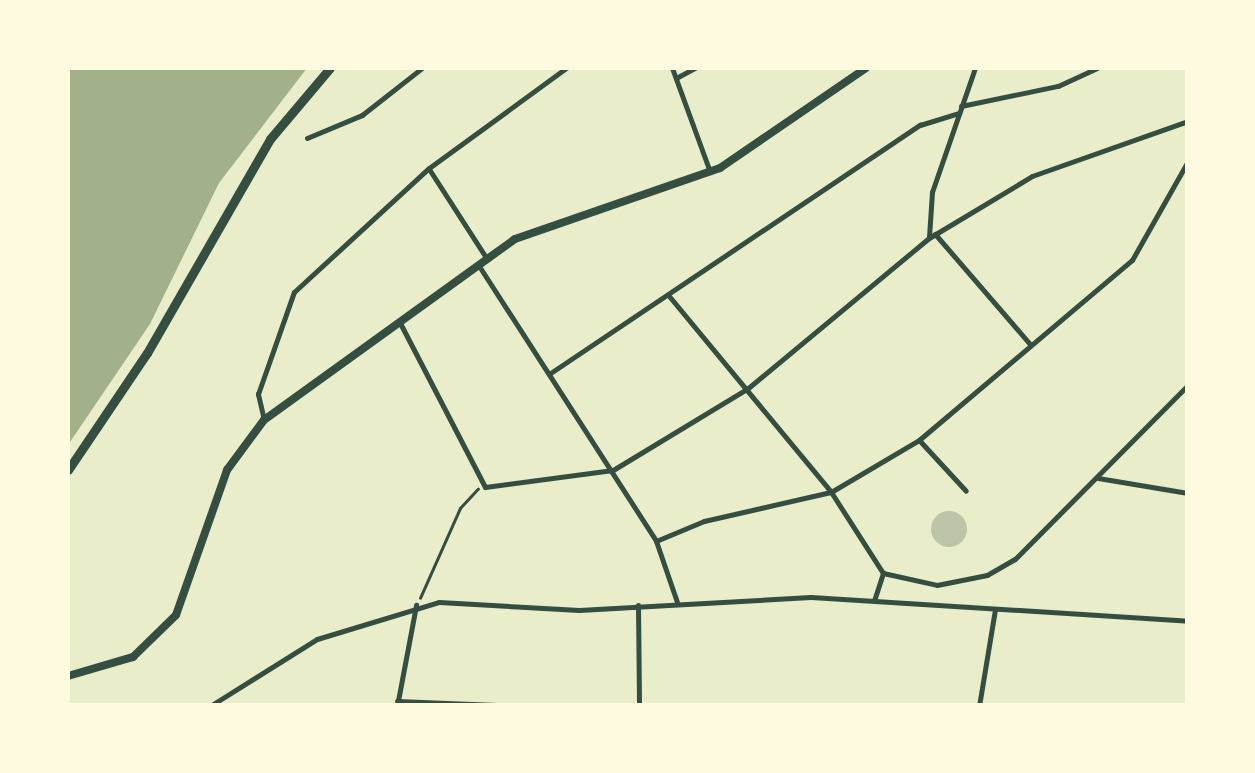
<!DOCTYPE html>
<html>
<head>
<meta charset="utf-8">
<style>
	body { margin:0 }
	#map { position:relative; width:1255px; height:773px; overflow:hidden; background:#e9edc9; font-family:Montserrat,sans-serif }
	div>[style] { position:absolute }
	[style*='--x'] { left:calc(var(--x)*1px); top:calc(var(--y)*1px); width:calc(var(--w)*1px); rotate:calc(var(--a)*1deg) }
	.water>* { inset:0; background:#a3b18a }
	.building>* { inset:0; background:#bcc5a7 }
	.round { border-radius:50% }
	.path>* { height:2.5px; margin:-1.25px; padding:0 1.25px; transform-origin:1.25px; border-radius:1.25px; background:#344e41 }
	.minor>* { height:5px; margin:-2.5px; padding:0 2.5px; transform-origin:2.5px; border-radius:2.5px; background:#344e41 }
	.secondary>* { height:8px; margin:-4px; padding:0 4px; transform-origin:4px; border-radius:4px; background:#344e41 }
	.trunk>* { height:9px; margin:-4.5px; padding:0 4.5px; transform-origin:4.5px; border-radius:4.5px; background:#344e41 }
	span { translate:-50% -50%; white-space:nowrap; text-align:center; line-height:1.15; -webkit-text-stroke:8px #fefae0; paint-order:stroke }
	.frame { position:absolute; inset:0; border:70px solid #fefae0; pointer-events:none }
</style>
</head>
<body>
<div id="map">
	<div class="water">
		<i style="clip-path:polygon(68px 68px,307px 68px,219px 183px,150px 324px,68px 445px)"></i>
	</div>
	<div class="building">
		<i class="round" style="left:931px;top:511px;width:36px;height:36px"></i>
	</div>
	<div class="path">
		<i style="--x:420;--y:598;--w:98;--a:-66"></i>
		<i style="--x:460;--y:508;--w:26;--a:-47"></i>
	</div>
	<div class="minor">
		<i style="--x:672;--y:68;--w:111;--a:69.9"></i>
		<i style="--x:676;--y:78;--w:21;--a:-28"></i>
		<i style="--x:961;--y:106;--w:99;--a:-11.7"></i>
		<i style="--x:1058;--y:86;--w:43;--a:-24.8"></i>
		<i style="--x:307;--y:138;--w:60;--a:-22.7"></i>
		<i style="--x:362;--y:115;--w:76;--a:-38.1"></i>
		<i style="--x:429;--y:169;--w:107;--a:57.2"></i>
		<i style="--x:935;--y:234;--w:145;--a:49.2"></i>
		<i style="--x:929;--y:237;--w:45;--a:-86.2"></i>
		<i style="--x:932;--y:192;--w:131;--a:-70.9"></i>
		<i style="--x:479;--y:266;--w:327;--a:57.2"></i>
		<i style="--x:656;--y:541;--w:65;--a:71"></i>
		<i style="--x:669;--y:296;--w:254;--a:50.4"></i>
		<i style="--x:831;--y:492;--w:96;--a:57.3"></i>
		<i style="--x:883;--y:573;--w:28;--a:108"></i>
		<i style="--x:399;--y:321;--w:187;--a:62.6"></i>
		<i style="--x:485;--y:487;--w:129;--a:-7.6"></i>
		<i style="--x:613;--y:470;--w:157;--a:-31.2"></i>
		<i style="--x:747;--y:389;--w:236;--a:-39.7"></i>
		<i style="--x:929;--y:238;--w:120;--a:-31"></i>
		<i style="--x:1032;--y:176;--w:165;--a:-19.4"></i>
		<i style="--x:549;--y:374;--w:447;--a:-33.9"></i>
		<i style="--x:920;--y:125;--w:41;--a:-17.1"></i>
		<i style="--x:264;--y:420;--w:27;--a:-103"></i>
		<i style="--x:258;--y:394;--w:108;--a:-70.6"></i>
		<i style="--x:294;--y:292;--w:183;--a:-42.6"></i>
		<i style="--x:429;--y:168;--w:170;--a:-36.1"></i>
		<i style="--x:919;--y:440;--w:69;--a:47.3"></i>
		<i style="--x:1098;--y:478;--w:91;--a:9.5"></i>
		<i style="--x:656;--y:541;--w:52;--a:-22.6"></i>
		<i style="--x:704;--y:521;--w:130;--a:-12.9"></i>
		<i style="--x:831;--y:492;--w:102;--a:-30.6"></i>
		<i style="--x:919;--y:440;--w:279;--a:-40.2"></i>
		<i style="--x:1132;--y:260;--w:114;--a:-60.5"></i>
		<i style="--x:883;--y:573;--w:55;--a:12.5"></i>
		<i style="--x:937;--y:585;--w:51;--a:-11.3"></i>
		<i style="--x:987;--y:575;--w:32;--a:-30"></i>
		<i style="--x:1015;--y:559;--w:245;--a:-45.2"></i>
		<i style="--x:638;--y:605;--w:101;--a:89.4"></i>
		<i style="--x:397;--y:701;--w:122;--a:2.3"></i>
		<i style="--x:210;--y:706;--w:126;--a:-32.1"></i>
		<i style="--x:317;--y:639;--w:127;--a:-16.9"></i>
		<i style="--x:439;--y:602;--w:140;--a:3.3"></i>
		<i style="--x:579;--y:610;--w:232;--a:-3.2"></i>
		<i style="--x:811;--y:597;--w:378;--a:3.6"></i>
		<i style="--x:397;--y:706;--w:103;--a:-79.3"></i>
		<i style="--x:979;--y:706;--w:98;--a:-80.6"></i>
	</div>
	<div class="secondary">
		<i style="--x:68;--y:676;--w:68;--a:-16.3"></i>
		<i style="--x:133;--y:657;--w:60;--a:-44.3"></i>
		<i style="--x:176;--y:615;--w:154;--a:-70.6"></i>
		<i style="--x:227;--y:470;--w:62;--a:-53.5"></i>
		<i style="--x:264;--y:420;--w:309;--a:-35.8"></i>
		<i style="--x:515;--y:239;--w:217;--a:-19.1"></i>
		<i style="--x:720;--y:168;--w:177;--a:-34.4"></i>
	</div>
	<div class="trunk">
		<i style="--x:68;--y:470;--w:141;--a:-56"></i>
		<i style="--x:147;--y:353;--w:247;--a:-60.1"></i>
		<i style="--x:270;--y:139;--w:93;--a:-49.8"></i>
	</div>
	<div class="frame"></div>
</div>
</body>
</html>
